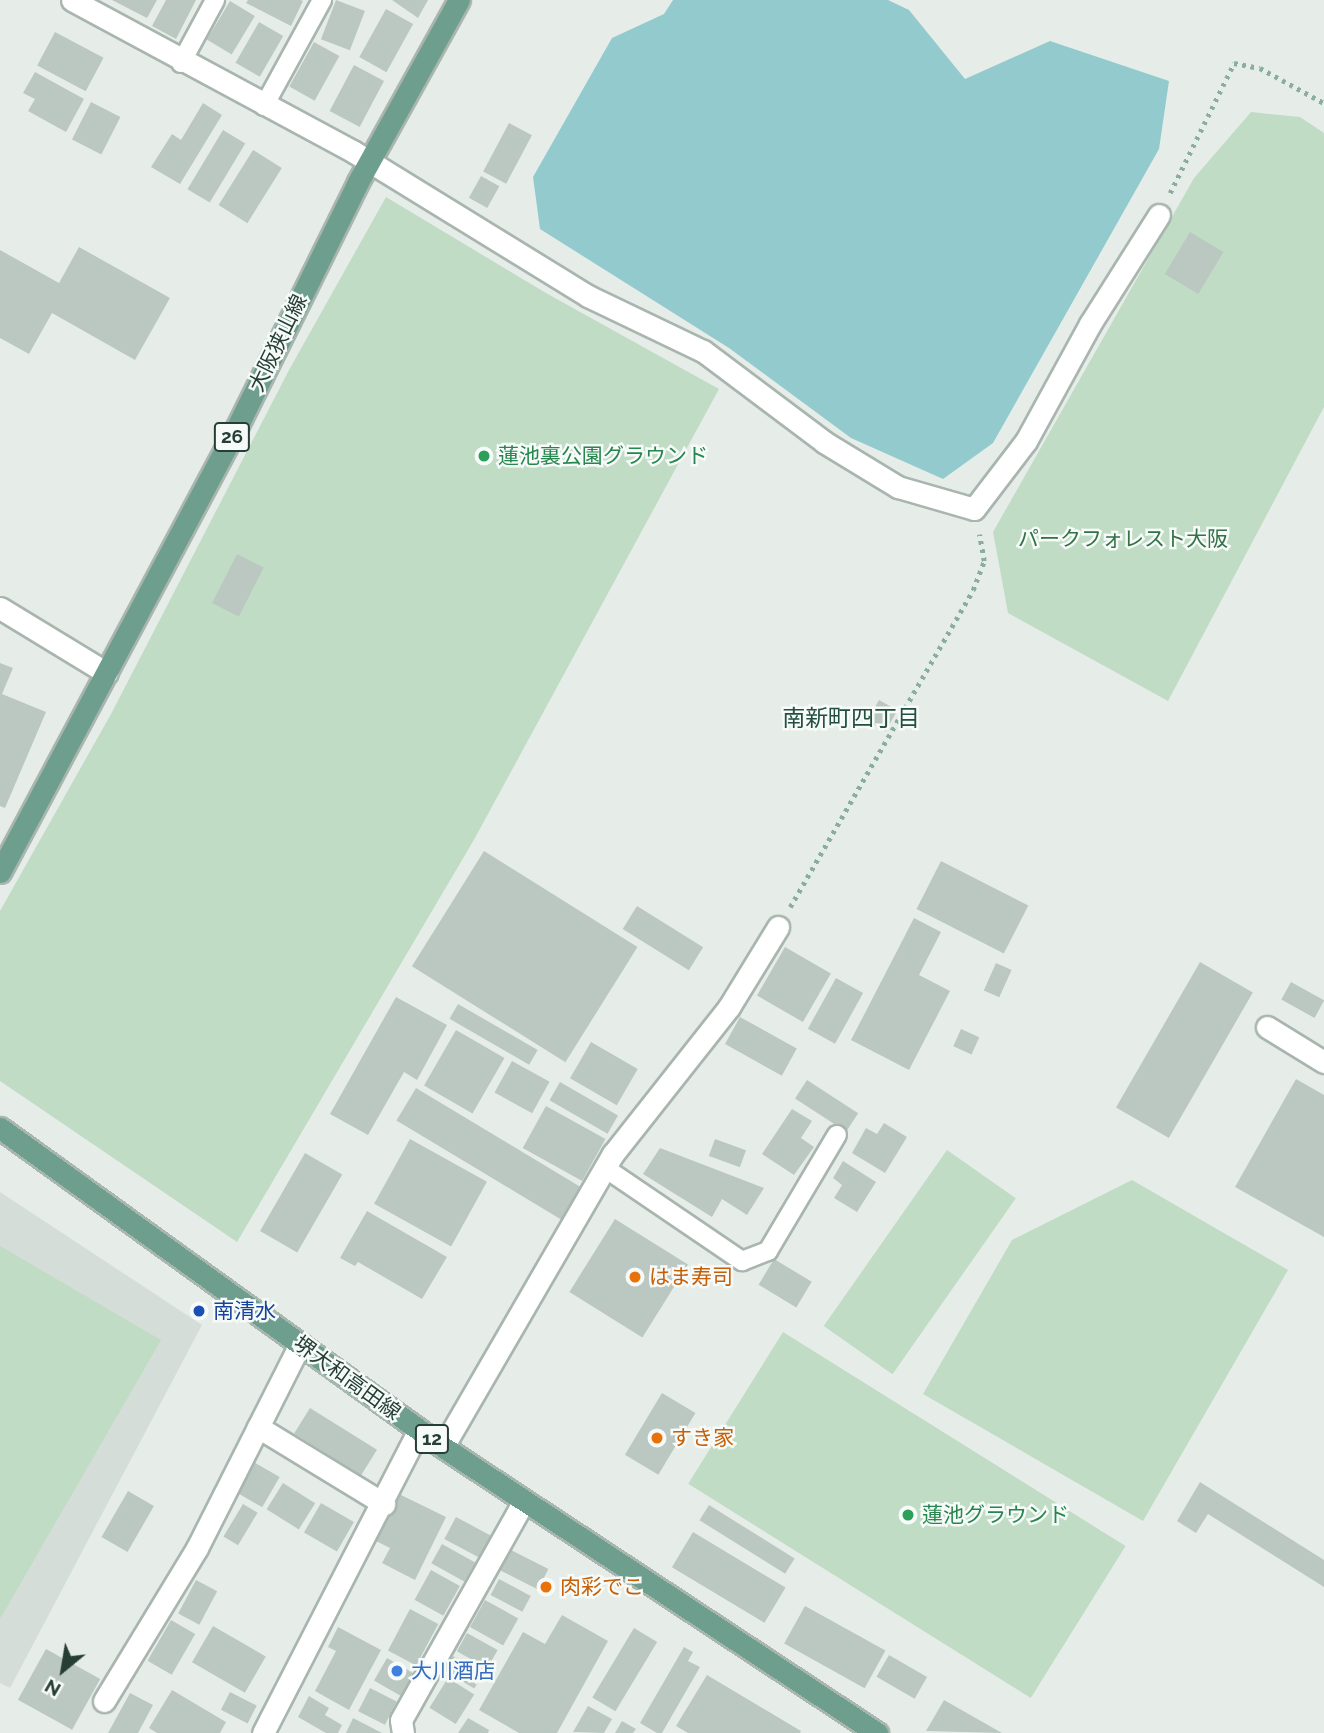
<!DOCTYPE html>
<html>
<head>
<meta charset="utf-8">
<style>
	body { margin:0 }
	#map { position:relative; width:1324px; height:1733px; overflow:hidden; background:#e6ede9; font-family:Raleway,"Noto Sans JP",sans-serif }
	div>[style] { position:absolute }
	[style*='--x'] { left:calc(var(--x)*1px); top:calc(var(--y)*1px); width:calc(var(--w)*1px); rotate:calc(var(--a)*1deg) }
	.built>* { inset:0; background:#d4ddd8 }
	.green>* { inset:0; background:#c1dcc5; transform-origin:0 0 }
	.water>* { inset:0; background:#93cacd }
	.building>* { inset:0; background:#bbc8c2; transform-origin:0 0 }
	.path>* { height:4.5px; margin-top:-2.25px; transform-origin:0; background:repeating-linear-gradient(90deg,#89ae9f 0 3.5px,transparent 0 8.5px) }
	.roads { filter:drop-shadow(2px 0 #a9b5af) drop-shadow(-2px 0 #a9b5af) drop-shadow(0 2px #a9b5af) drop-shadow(0 -2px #a9b5af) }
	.lane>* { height:18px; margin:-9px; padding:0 9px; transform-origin:9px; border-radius:9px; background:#fff }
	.street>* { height:21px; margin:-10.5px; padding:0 10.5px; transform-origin:10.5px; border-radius:10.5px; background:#fff }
	.primary>* { height:21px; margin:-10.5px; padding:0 10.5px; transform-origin:10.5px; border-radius:10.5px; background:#6e9f8e }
	.dots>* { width:19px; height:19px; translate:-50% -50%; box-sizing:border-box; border:4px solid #f6faf8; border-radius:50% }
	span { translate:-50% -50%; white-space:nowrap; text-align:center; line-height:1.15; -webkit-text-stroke:5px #f6faf8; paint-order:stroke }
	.shield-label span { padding:2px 5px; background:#f6faf8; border:2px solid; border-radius:5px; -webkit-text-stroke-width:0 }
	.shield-label { font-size:19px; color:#263e35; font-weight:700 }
	.street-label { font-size:21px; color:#263e35 }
	.leisure-label { font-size:21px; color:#27864d }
	.left { translate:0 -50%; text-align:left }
	.park-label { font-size:21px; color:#337245 }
	.food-label { font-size:21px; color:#c56008 }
	.transit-label { font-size:21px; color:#164399 }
	.shop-label { font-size:21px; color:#366cbe }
	.neighbourhood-label { font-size:23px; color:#234f40 }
	.north { position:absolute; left:28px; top:1635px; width:70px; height:70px; -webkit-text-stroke:5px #f6faf8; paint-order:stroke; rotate:210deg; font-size:19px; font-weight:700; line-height:28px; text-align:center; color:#263e35 }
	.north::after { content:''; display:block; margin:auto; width:24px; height:32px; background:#263e35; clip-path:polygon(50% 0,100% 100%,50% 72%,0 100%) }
</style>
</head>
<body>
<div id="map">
	<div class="built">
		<i style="clip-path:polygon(0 1192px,202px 1325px,10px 1688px,0 1683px)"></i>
	</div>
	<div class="green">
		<i style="clip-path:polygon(1251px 112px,1300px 117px,1324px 133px,1324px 407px,1168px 701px,1008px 613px,993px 532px,1194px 178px)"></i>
		<i style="clip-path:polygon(386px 197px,546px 293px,719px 389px,475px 838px,237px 1242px,0 1081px,0 911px,111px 714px,289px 370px)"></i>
		<i style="left:947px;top:1150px;width:84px;height:215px;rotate:35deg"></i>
		<i style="clip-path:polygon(1132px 1180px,1288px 1270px,1143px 1521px,923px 1394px,1012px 1240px)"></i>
		<i style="clip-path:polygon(0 1246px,161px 1340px,0 1619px)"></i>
		<i style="left:783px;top:1332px;width:404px;height:179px;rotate:32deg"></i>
	</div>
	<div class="water">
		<i style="clip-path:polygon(673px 0,888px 0,909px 10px,965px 79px,1050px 41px,1169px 81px,1159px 149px,993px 443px,943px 479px,851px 438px,729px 348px,540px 229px,533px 177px,612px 38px,664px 14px)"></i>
	</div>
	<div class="building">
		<i style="clip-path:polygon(112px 0,157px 0,147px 18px)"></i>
		<i style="clip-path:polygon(166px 0,196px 0,176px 39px,152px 26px)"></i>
		<i style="clip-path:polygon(248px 0,301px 0,303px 1px,291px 26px,246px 3px)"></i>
		<i style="left:336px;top:0;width:31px;height:42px;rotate:21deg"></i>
		<i style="clip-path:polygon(392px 0,428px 0,418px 18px)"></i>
		<i style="left:230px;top:1px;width:29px;height:45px;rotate:31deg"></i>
		<i style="left:386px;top:9px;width:31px;height:55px;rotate:29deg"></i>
		<i style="left:259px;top:22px;width:28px;height:47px;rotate:30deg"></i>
		<i style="left:55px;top:32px;width:55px;height:38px;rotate:28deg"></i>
		<i style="left:314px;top:42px;width:29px;height:51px;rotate:29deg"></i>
		<i style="left:354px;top:65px;width:34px;height:52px;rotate:28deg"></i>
		<i style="clip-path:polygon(35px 72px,84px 99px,66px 132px,28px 111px,35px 99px,23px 93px)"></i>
		<i style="left:91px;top:102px;width:33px;height:42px;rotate:27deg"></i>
		<i style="clip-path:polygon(203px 103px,222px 115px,180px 184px,151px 167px,172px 134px,181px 140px)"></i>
		<i style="left:509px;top:123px;width:26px;height:55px;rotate:28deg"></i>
		<i style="left:223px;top:130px;width:26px;height:69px;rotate:31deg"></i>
		<i style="left:253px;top:150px;width:34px;height:65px;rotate:32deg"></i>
		<i style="left:481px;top:176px;width:21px;height:25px;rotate:29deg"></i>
		<i style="left:1190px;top:232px;width:39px;height:49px;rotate:31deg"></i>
		<i style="clip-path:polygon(79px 247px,170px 298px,135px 360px,52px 313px,29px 354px,0 338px,0 250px,59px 283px)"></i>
		<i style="left:237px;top:554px;width:30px;height:55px;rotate:27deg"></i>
		<i style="clip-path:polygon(0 663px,13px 668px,2px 694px,46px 712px,5px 808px,0 806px)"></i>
		<i style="left:879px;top:700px;width:21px;height:24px;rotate:29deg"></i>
		<i style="left:484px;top:851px;width:181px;height:136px;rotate:32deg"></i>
		<i style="left:941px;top:861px;width:98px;height:54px;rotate:27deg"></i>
		<i style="left:637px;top:906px;width:78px;height:27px;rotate:32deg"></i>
		<i style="clip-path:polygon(914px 918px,941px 932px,919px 975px,950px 991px,909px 1070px,851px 1040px)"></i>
		<i style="left:785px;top:947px;width:53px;height:56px;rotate:30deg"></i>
		<i style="left:1200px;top:962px;width:61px;height:168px;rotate:30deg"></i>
		<i style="left:996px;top:963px;width:17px;height:30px;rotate:24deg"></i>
		<i style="left:836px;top:978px;width:31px;height:58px;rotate:29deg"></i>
		<i style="left:1291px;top:982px;width:38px;height:20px;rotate:29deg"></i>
		<i style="clip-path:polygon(396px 997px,447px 1025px,417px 1080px,404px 1072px,368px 1135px,330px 1114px)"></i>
		<i style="left:458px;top:1004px;width:92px;height:17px;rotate:30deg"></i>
		<i style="left:740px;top:1017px;width:65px;height:31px;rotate:29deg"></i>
		<i style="left:961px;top:1029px;width:20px;height:19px;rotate:24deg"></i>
		<i style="left:456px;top:1030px;width:56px;height:64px;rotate:30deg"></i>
		<i style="left:591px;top:1042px;width:54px;height:42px;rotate:30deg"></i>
		<i style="left:512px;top:1061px;width:43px;height:36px;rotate:29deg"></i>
		<i style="clip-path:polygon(1296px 1079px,1324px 1095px,1324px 1237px,1235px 1187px)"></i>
		<i style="left:807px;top:1080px;width:61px;height:22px;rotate:33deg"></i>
		<i style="left:560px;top:1082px;width:67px;height:21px;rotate:30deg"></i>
		<i style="left:416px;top:1088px;width:193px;height:38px;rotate:31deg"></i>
		<i style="left:546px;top:1106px;width:68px;height:48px;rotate:29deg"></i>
		<i style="clip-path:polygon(792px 1109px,812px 1121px,801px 1138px,814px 1147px,794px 1175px,762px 1154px)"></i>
		<i style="clip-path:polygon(884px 1123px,907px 1137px,885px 1173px,852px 1153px,866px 1128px,877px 1134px)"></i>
		<i style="left:410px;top:1139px;width:88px;height:74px;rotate:29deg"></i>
		<i style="left:715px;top:1139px;width:33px;height:18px;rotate:20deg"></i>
		<i style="clip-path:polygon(660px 1148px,764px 1188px,747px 1215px,722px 1199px,712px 1217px,643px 1174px)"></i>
		<i style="left:305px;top:1153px;width:43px;height:90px;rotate:30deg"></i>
		<i style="clip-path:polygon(843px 1161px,876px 1182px,857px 1212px,834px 1198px,842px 1185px,833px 1178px)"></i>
		<i style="clip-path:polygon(367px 1211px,447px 1257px,422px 1299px,358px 1262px,355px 1266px,340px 1258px)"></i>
		<i style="left:615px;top:1219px;width:86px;height:86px;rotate:32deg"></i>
		<i style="left:774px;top:1259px;width:44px;height:30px;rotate:31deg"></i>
		<i style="left:662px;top:1393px;width:39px;height:72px;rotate:31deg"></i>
		<i style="left:310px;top:1408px;width:79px;height:30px;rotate:32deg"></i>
		<i style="left:252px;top:1461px;width:32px;height:35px;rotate:30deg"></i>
		<i style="clip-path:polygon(1200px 1482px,1324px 1560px,1324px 1587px,1208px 1514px,1196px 1533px,1177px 1521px)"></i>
		<i style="left:283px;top:1483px;width:38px;height:31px;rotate:32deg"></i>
		<i style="left:128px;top:1491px;width:30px;height:53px;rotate:30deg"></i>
		<i style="clip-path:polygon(399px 1494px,446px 1517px,415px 1580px,382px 1563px,390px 1548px,376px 1541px)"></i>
		<i style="left:321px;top:1503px;width:38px;height:34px;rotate:30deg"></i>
		<i style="left:243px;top:1504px;width:17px;height:38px;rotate:31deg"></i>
		<i style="left:709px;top:1505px;width:101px;height:18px;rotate:32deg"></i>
		<i style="left:456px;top:1517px;width:43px;height:25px;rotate:28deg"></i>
		<i style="left:693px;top:1532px;width:108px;height:41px;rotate:31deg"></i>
		<i style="left:442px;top:1544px;width:38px;height:22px;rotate:29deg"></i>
		<i style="left:511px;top:1550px;width:42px;height:23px;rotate:27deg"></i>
		<i style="left:431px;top:1570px;width:33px;height:34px;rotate:29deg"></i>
		<i style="left:499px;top:1579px;width:36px;height:18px;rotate:28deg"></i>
		<i style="left:196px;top:1580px;width:24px;height:38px;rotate:28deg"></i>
		<i style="left:485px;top:1600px;width:38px;height:31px;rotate:29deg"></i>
		<i style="left:805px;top:1606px;width:92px;height:43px;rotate:29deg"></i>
		<i style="left:410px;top:1609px;width:32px;height:47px;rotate:28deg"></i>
		<i style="clip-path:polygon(562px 1615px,608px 1641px,557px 1733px,519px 1733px,479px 1710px,523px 1632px,545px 1644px)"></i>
		<i style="left:171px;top:1620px;width:28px;height:47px;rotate:30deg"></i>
		<i style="left:213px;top:1626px;width:61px;height:42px;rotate:30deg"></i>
		<i style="clip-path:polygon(338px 1627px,381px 1650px,349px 1710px,315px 1691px,336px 1651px,328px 1647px)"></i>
		<i style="left:634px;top:1628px;width:27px;height:81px;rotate:31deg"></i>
		<i style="left:467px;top:1633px;width:35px;height:21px;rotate:29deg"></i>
		<i style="clip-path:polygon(684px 1647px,693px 1652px,688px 1661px,700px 1667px,662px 1733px,657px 1733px,640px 1723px)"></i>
		<i style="left:46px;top:1649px;width:62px;height:58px;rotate:29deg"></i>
		<i style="left:889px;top:1655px;width:44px;height:25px;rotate:30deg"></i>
		<i style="left:453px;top:1656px;width:35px;height:17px;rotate:31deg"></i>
		<i style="left:387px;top:1658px;width:32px;height:26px;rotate:30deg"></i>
		<i style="clip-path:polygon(707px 1675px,801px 1731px,800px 1733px,688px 1733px,676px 1726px)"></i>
		<i style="left:448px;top:1678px;width:31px;height:35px;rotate:32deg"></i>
		<i style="left:370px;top:1688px;width:30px;height:26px;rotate:27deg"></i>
		<i style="clip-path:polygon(172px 1690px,226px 1722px,220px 1733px,157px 1733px,149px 1728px)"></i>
		<i style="left:230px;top:1692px;width:30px;height:20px;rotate:27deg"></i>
		<i style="clip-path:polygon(130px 1693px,153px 1705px,138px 1733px,108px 1733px)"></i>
		<i style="clip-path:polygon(309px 1696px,329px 1708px,325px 1715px,342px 1725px,338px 1733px,326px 1733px,298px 1717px)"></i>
		<i style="clip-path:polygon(944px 1700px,1002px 1733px,926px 1731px)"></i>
		<i style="clip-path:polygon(588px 1706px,612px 1719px,604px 1733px,573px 1732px)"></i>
		<i style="clip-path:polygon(353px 1718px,382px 1733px,346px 1733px)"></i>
		<i style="clip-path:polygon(468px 1718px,489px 1730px,488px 1733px,458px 1733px)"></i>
		<i style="clip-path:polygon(622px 1721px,636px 1729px,633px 1733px,615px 1733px)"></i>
	</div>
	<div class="path">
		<i style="--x:1170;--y:193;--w:145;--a:-63.8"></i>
		<i style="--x:1234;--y:63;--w:26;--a:11"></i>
		<i style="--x:1260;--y:68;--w:73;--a:28.7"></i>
		<i style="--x:790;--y:907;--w:366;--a:-60"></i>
		<i style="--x:973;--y:590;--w:31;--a:-69"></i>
		<i style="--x:984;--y:561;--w:27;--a:-100"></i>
	</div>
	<div class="roads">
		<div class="lane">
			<i style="--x:181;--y:63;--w:72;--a:-61.6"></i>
			<i style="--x:264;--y:106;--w:121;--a:-61.3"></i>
			<i style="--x:605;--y:1168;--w:166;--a:34.2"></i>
			<i style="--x:742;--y:1261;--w:28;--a:-21"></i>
			<i style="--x:768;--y:1251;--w:135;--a:-59.3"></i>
		</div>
		<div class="street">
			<i style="--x:72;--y:0;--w:320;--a:28.3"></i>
			<i style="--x:354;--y:152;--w:275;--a:31.6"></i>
			<i style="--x:588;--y:296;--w:127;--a:25.6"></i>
			<i style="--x:703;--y:351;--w:151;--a:36.9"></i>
			<i style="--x:824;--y:442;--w:87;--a:31.3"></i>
			<i style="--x:898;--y:487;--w:79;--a:16.1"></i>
			<i style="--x:974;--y:509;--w:86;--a:-52.6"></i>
			<i style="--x:1026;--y:441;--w:133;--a:-61.3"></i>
			<i style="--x:1090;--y:324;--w:129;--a:-57.7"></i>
			<i style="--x:0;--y:608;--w:125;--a:31.3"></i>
			<i style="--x:1267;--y:1027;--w:67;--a:31.6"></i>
			<i style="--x:258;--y:1427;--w:148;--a:31.4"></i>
			<i style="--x:443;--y:1447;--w:339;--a:-59.9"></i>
			<i style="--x:613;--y:1154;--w:187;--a:-51.7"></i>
			<i style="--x:729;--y:1007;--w:94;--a:-58.5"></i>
			<i style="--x:104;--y:1701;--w:179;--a:-58.7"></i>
			<i style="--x:197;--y:1548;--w:229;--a:-63.2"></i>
			<i style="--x:263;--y:1733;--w:341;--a:-62.8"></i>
			<i style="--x:403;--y:1733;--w:13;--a:-99"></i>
			<i style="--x:401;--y:1720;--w:251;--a:-60.7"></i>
		</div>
		<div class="primary">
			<i style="--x:0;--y:872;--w:504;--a:-61.96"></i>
			<i style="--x:237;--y:427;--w:273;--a:-63.7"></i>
			<i style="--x:358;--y:182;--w:208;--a:-61"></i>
			<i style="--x:0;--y:1128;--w:546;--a:35.76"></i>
			<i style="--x:443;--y:1447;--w:520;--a:33.38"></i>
		</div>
	</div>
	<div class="dots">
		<i style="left:484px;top:456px;background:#2e9e5b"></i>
		<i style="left:635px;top:1277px;background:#e8710a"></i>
		<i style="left:199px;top:1311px;background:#1a4fb4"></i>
		<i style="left:657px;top:1438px;background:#e8710a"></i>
		<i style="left:908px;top:1515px;background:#2e9e5b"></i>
		<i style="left:546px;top:1587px;background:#e8710a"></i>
		<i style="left:397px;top:1671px;background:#3f7fe0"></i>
	</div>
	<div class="shield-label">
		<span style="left:232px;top:437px">26</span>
		<span style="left:432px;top:1439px">12</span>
	</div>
	<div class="street-label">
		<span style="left:278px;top:343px;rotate:-64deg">大阪狭山線</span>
		<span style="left:347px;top:1378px;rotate:36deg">堺大和高田線</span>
	</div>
	<div class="leisure-label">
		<span class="left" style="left:498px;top:456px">蓮池裏公園グラウンド</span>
		<span class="left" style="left:922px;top:1515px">蓮池グラウンド</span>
	</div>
	<div class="park-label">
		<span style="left:1123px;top:539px">パークフォレスト大阪</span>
	</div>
	<div class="food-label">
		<span class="left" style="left:649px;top:1277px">はま寿司</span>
		<span class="left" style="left:671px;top:1438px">すき家</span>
		<span class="left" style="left:560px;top:1587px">肉彩でこ</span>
	</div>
	<div class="transit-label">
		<span class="left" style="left:213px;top:1311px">南清水</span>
	</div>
	<div class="shop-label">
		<span class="left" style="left:411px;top:1671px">大川酒店</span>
	</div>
	<div class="neighbourhood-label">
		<span style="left:851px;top:718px">南新町四丁目</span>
	</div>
	<div class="north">N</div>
</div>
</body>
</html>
